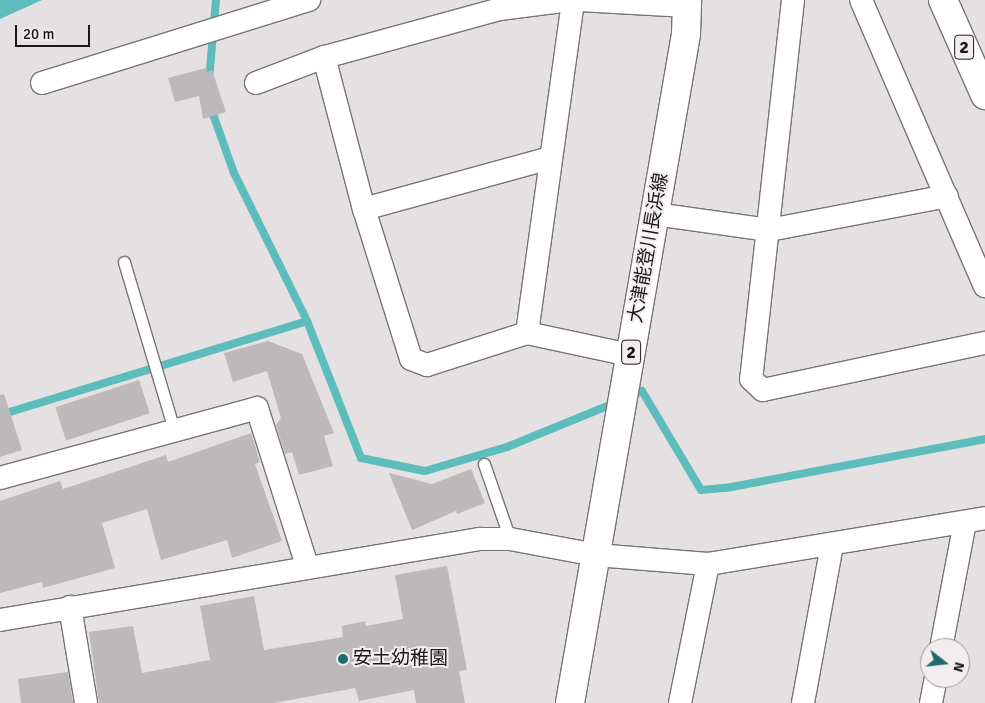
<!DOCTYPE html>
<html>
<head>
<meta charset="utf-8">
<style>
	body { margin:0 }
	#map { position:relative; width:985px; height:703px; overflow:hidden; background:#e5e0e2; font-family:Signika,"Noto Sans JP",sans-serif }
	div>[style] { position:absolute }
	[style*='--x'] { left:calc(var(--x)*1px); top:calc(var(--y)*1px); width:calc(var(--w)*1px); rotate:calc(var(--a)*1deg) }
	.water>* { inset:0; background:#5dbcbc }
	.stream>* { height:8px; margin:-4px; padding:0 4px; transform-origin:4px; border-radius:4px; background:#5dbcbc }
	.building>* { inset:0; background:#bdb9bb; transform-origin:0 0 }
	.roads { filter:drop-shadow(1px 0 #787476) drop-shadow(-1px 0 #787476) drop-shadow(0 1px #787476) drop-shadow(0 -1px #787476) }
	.lane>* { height:11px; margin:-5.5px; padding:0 5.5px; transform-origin:5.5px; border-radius:5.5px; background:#fff }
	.street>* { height:22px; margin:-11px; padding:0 11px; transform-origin:11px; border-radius:11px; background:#fff }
	.primary>* { height:28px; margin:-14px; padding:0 14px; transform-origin:14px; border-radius:14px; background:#fff }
	.dots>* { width:14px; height:14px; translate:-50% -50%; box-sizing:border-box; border:2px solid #f2edef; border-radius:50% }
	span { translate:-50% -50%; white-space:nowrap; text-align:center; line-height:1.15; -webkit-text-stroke:4px #f2edef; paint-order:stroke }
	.shield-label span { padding:1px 4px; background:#f2edef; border:1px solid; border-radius:4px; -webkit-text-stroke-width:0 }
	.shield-label { font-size:18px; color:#191718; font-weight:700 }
	.street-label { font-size:19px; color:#191718 }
	.poi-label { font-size:19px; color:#191718 }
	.left { translate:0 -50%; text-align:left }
	.north { position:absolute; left:920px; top:638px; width:50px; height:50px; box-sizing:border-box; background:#f2edef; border:1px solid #9b9799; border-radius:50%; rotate:106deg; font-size:14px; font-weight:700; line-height:20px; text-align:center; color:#191718 }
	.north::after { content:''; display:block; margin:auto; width:18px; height:22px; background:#1f6c6c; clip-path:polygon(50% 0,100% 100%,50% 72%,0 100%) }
	.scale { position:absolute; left:15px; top:25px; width:75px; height:22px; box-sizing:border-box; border:2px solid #191718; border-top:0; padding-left:6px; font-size:15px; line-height:18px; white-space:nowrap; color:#191718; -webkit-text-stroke:4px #f2edef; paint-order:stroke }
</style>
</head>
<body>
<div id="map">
	<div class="water">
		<i style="clip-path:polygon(0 0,42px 0,0 19px)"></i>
	</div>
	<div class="stream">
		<i style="--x:209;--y:80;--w:80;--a:-85"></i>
		<i style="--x:210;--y:106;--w:71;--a:70.3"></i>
		<i style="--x:234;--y:173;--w:165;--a:63.7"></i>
		<i style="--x:307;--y:321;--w:147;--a:68.5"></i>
		<i style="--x:361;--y:458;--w:65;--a:11.5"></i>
		<i style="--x:425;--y:471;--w:85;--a:-16.3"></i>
		<i style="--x:507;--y:447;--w:119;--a:-22.2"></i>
		<i style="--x:630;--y:396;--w:13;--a:-23"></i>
		<i style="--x:642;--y:391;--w:115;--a:59.2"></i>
		<i style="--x:701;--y:490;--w:25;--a:-5"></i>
		<i style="--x:726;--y:488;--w:264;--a:-10.7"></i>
		<i style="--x:0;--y:415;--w:321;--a:-17"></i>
	</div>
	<div class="building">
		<i style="clip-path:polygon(206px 68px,207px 72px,212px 70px,226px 112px,203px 119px,199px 96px,175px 102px,168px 78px)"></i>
		<i style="clip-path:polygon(268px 341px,302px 354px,334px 433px,324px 436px,333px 466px,299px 475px,292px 452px,285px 454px,276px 425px,281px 418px,267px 371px,233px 382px,224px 353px)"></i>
		<i style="left:139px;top:380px;width:35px;height:88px;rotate:72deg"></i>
		<i style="clip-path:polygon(4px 394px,22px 450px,0 457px,0 395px)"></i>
		<i style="clip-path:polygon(251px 433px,260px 462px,255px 464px,282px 541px,232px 558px,227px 540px,161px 560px,147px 509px,102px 523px,115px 568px,43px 588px,42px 582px,0 593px,0 501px,60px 481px,63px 489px,166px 455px,168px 462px)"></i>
		<i style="clip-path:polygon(471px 469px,485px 503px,457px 514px,456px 511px,412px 530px,389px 473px,432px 484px)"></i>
		<i style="clip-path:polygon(447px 566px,467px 670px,459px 671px,465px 703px,416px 703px,414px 690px,359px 701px,355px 688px,274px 703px,99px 703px,89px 632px,133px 626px,142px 673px,210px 660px,200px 606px,254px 596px,264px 650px,343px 637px,342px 626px,365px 621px,366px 626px,403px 619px,395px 575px)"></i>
		<i style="clip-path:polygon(68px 672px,73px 703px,21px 703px,18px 679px)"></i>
	</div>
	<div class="roads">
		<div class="lane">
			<i style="--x:124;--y:262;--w:175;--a:73.4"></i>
			<i style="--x:484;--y:464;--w:79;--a:70.9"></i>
		</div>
		<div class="street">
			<i style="--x:570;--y:0;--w:71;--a:172.7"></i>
			<i style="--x:500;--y:9;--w:182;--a:164.7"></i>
			<i style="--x:324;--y:57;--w:157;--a:75.3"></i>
			<i style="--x:364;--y:209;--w:157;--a:72.6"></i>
			<i style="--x:411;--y:359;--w:17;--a:21"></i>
			<i style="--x:427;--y:365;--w:105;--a:-17.7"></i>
			<i style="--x:527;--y:333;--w:105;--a:12.1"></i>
			<i style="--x:579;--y:0;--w:108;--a:3.2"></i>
			<i style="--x:793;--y:0;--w:381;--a:96.3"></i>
			<i style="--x:751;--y:379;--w:16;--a:43"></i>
			<i style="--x:763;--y:390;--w:227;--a:-12"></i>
			<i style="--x:861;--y:0;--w:312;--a:66.6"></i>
			<i style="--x:42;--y:83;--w:280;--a:-17.3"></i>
			<i style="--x:256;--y:83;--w:73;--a:-20.9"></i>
			<i style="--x:364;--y:209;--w:193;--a:-15.3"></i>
			<i style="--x:655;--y:214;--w:115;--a:8"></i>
			<i style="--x:769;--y:230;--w:181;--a:-10.8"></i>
			<i style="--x:527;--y:333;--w:336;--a:-82.1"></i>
			<i style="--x:0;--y:478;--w:266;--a:-15.2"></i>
			<i style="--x:257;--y:408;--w:166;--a:72.4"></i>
			<i style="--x:70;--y:607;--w:97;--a:80.5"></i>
			<i style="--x:0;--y:620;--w:487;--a:-9.6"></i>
			<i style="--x:480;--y:539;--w:30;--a:0"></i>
			<i style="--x:510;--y:539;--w:87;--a:10.5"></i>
			<i style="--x:596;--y:555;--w:112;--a:4.6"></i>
			<i style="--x:708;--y:564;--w:281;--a:-9.4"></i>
			<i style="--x:941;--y:648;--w:128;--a:-79.2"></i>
			<i style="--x:680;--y:703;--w:142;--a:-78.6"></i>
			<i style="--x:803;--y:703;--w:161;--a:-79.6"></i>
			<i style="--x:931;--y:703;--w:25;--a:-79"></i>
		</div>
		<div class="primary">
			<i style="--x:943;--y:0;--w:104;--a:66.1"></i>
			<i style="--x:570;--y:703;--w:679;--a:-80.16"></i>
			<i style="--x:686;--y:34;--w:34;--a:-88"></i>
		</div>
	</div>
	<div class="dots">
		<i style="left:343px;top:659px;background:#1f6c6c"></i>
	</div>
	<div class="shield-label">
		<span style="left:964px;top:47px">2</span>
		<span style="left:631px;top:352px">2</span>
	</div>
	<div class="street-label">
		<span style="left:649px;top:248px;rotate:-80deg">大津能登川長浜線</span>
	</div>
	<div class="poi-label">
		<span class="left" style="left:353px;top:659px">安土幼稚園</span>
	</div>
	<div class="north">N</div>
	<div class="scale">20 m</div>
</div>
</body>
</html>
